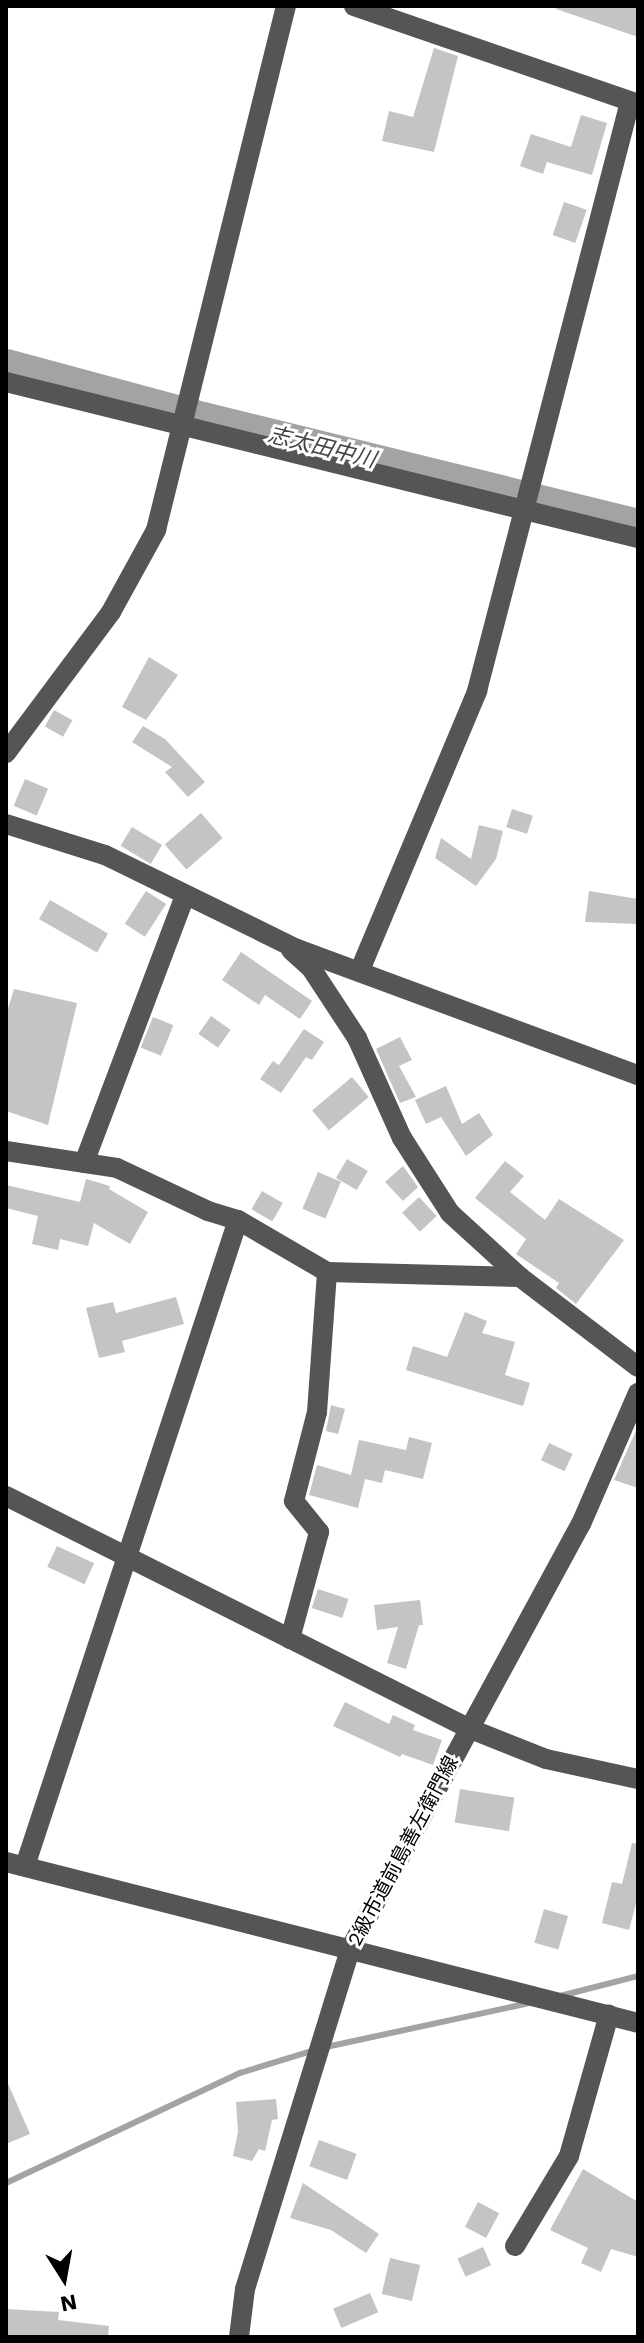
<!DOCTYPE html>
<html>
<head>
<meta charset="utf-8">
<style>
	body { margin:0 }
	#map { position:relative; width:644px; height:2343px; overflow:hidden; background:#fff; font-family:"Work Sans","Noto Sans JP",sans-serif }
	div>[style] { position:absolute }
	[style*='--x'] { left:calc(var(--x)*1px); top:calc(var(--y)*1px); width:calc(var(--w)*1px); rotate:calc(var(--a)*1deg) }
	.stream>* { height:6px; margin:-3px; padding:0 3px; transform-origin:3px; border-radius:3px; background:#a3a3a3 }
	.river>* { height:36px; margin:-18px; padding:0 18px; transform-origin:18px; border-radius:18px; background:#a3a3a3 }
	.building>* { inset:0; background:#c4c4c4; transform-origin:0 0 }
	.minor>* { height:20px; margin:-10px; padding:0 10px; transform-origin:10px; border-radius:10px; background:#555 }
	span { translate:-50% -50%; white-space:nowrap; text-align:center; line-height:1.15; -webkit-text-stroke:6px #fff; paint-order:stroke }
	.street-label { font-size:20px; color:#000 }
	.water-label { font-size:22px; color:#444; font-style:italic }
	.frame { position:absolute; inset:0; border:8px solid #000; pointer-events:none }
	.north { position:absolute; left:24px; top:2239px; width:80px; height:80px; -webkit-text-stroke:6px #fff; paint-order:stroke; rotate:169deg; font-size:22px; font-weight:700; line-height:32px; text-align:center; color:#000 }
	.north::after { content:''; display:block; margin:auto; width:28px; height:36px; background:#000; clip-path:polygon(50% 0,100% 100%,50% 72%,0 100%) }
</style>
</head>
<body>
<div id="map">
	<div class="stream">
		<i style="--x:560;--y:1996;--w:81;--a:-14.4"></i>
		<i style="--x:326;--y:2047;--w:209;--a:-12.2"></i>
		<i style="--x:6;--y:2183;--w:259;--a:-25.2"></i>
		<i style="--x:240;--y:2073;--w:78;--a:-17"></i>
	</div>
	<div class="river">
		<i style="--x:6;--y:367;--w:204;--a:15.1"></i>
		<i style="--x:203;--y:420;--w:448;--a:13.8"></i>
	</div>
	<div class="building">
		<i style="clip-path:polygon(557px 6px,638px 6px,638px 37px,556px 9px)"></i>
		<i style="clip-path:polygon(434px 48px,458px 56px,434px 152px,382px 141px,389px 111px,413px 117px)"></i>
		<i style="clip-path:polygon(581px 115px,607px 123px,592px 175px,547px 162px,543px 174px,520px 166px,531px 134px,571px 147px)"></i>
		<i style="left:564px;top:202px;width:24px;height:35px;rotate:19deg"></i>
		<i style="clip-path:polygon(149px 657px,178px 675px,146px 720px,122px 707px)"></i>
		<i style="left:54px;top:710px;width:21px;height:19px;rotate:29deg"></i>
		<i style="clip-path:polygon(143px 726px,165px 739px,205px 782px,188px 797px,165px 772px,172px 767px,132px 742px)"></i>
		<i style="left:25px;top:779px;width:25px;height:29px;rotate:23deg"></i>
		<i style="left:512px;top:809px;width:22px;height:19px;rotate:18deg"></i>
		<i style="left:201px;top:813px;width:33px;height:48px;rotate:49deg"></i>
		<i style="clip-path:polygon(479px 825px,503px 831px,496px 859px,476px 886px,435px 858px,441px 838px,471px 859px)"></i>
		<i style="left:132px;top:827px;width:35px;height:22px;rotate:31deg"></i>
		<i style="left:146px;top:891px;width:24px;height:39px;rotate:33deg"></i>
		<i style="clip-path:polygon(589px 891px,638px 899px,638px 924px,585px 922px)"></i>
		<i style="left:50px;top:900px;width:67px;height:22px;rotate:30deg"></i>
		<i style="clip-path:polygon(241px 952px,312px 1001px,300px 1019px,265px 995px,259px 1005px,222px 980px)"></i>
		<i style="clip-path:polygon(14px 989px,77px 1003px,48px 1125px,6px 1111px,6px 1015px)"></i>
		<i style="left:211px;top:1016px;width:24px;height:22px;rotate:35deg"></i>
		<i style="left:153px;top:1017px;width:22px;height:33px;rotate:22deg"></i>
		<i style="clip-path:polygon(304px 1029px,324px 1042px,312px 1060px,306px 1057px,281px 1093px,260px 1079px,273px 1061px,279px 1065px)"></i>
		<i style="clip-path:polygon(400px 1037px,412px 1060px,399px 1066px,416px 1097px,400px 1103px,376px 1049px)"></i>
		<i style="left:352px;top:1077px;width:26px;height:52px;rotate:50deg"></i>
		<i style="clip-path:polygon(446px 1086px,462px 1124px,479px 1113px,493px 1135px,466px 1156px,441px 1117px,426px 1124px,415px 1100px)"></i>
		<i style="left:347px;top:1159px;width:24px;height:22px;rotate:30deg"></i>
		<i style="clip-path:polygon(505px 1161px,524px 1176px,510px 1192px,545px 1220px,559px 1199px,624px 1240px,576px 1304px,556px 1288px,559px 1283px,516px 1254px,526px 1239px,475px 1198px)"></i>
		<i style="clip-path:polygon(403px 1166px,418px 1187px,403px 1201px,385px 1182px)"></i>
		<i style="left:318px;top:1172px;width:25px;height:40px;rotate:23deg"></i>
		<i style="clip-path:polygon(86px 1179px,110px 1186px,109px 1189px,148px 1212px,130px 1244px,94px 1223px,88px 1246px,60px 1239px,58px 1250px,32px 1244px,38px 1216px,6px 1208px,6px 1185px,80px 1202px)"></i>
		<i style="left:262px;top:1191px;width:24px;height:21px;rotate:30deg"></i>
		<i style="left:419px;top:1197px;width:26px;height:23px;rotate:47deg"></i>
		<i style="clip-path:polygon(176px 1297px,184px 1324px,122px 1341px,125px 1352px,99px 1358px,86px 1308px,113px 1302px,116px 1313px)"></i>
		<i style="clip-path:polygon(465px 1312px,487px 1321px,482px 1333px,515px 1342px,505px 1375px,530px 1383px,523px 1406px,406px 1370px,413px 1346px,447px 1357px)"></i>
		<i style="clip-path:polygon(331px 1405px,345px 1409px,338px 1434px,326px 1431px)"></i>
		<i style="clip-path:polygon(638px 1426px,638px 1488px,614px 1480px)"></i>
		<i style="clip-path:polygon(409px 1437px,432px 1443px,423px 1479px,385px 1470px,382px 1483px,365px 1479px,358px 1508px,309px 1495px,317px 1465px,351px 1475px,359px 1440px,406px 1450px)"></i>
		<i style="left:549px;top:1443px;width:26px;height:19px;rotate:25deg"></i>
		<i style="left:57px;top:1546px;width:41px;height:23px;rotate:25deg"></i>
		<i style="left:318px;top:1589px;width:32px;height:20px;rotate:18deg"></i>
		<i style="clip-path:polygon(420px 1600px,423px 1625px,419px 1625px,406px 1669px,387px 1663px,398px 1627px,377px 1630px,374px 1605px)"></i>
		<i style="clip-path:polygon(345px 1702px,389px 1724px,393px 1715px,415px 1725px,413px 1730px,442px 1740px,433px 1765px,402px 1754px,400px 1757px,333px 1726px)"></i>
		<i style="left:460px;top:1789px;width:55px;height:34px;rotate:9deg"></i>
		<i style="clip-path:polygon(632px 1843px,638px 1844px,638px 1896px,629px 1930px,602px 1923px,612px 1882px,622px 1884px)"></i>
		<i style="left:544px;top:1909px;width:25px;height:35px;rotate:16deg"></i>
		<i style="clip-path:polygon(6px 2079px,30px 2134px,6px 2144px)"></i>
		<i style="clip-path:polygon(276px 2099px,278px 2119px,272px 2120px,265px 2151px,259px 2149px,252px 2161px,233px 2156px,238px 2132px,236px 2102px)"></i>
		<i style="left:319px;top:2140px;width:40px;height:28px;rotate:20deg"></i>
		<i style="clip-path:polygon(583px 2169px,638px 2202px,638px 2257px,611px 2249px,601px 2272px,581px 2263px,588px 2248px,550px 2230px)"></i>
		<i style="clip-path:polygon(303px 2183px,379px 2234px,366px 2253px,331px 2230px,290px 2218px)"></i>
		<i style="left:478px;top:2202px;width:24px;height:28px;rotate:28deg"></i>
		<i style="left:483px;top:2247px;width:20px;height:28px;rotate:66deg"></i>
		<i style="left:390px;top:2258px;width:31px;height:37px;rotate:13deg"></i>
		<i style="left:370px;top:2293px;width:21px;height:40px;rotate:67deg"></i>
		<i style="clip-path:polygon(6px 2309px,59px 2312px,58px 2320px,109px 2326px,108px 2337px,6px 2337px)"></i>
	</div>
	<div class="minor">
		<i style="--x:354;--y:6;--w:300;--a:19"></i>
		<i style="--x:6;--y:382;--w:651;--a:13.87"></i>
		<i style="--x:6;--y:753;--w:176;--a:-53.3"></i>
		<i style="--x:111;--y:612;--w:94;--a:-61.2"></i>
		<i style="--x:156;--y:530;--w:540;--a:-76.07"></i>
		<i style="--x:6;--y:824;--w:104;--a:17.4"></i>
		<i style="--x:105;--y:855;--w:214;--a:26.1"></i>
		<i style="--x:297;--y:949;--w:364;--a:20.3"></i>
		<i style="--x:291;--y:950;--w:27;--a:42"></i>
		<i style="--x:311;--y:968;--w:84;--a:56.7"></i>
		<i style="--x:357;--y:1038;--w:110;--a:65.8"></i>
		<i style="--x:402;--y:1138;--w:89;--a:57.4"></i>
		<i style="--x:450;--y:1213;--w:95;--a:42.4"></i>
		<i style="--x:520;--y:1277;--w:148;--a:37.3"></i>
		<i style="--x:360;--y:970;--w:303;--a:-67.2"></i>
		<i style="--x:477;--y:691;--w:609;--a:-75.44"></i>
		<i style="--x:6;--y:1151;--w:112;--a:8.7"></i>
		<i style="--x:117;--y:1168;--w:101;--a:25.3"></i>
		<i style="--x:208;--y:1211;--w:31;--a:17"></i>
		<i style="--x:238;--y:1220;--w:103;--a:30.3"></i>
		<i style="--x:327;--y:1272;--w:193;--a:1.5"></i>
		<i style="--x:84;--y:1163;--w:285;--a:-69.3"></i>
		<i style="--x:6;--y:1496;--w:517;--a:26.66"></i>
		<i style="--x:468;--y:1728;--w:84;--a:21.7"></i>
		<i style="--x:546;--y:1759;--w:94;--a:12.3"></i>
		<i style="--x:290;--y:1639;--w:111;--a:-74.8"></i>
		<i style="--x:319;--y:1532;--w:40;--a:-129"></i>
		<i style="--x:294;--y:1501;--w:92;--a:-75.5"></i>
		<i style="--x:317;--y:1412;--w:140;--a:-85.9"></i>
		<i style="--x:6;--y:1862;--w:652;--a:14.29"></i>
		<i style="--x:25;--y:1866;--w:680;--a:-71.75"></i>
		<i style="--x:515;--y:2246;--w:105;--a:-59"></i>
		<i style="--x:569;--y:2156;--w:147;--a:-74.2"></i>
		<i style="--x:239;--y:2337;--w:48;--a:-82.9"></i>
		<i style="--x:245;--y:2289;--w:356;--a:-72.8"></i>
		<i style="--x:350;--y:1949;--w:484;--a:-61.5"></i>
		<i style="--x:581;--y:1524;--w:143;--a:-66.5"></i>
	</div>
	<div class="street-label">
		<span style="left:403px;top:1851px;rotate:-62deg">2級市道前島善左衛門線</span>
	</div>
	<div class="water-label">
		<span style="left:322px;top:447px;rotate:14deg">志太田中川</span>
	</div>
	<div class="frame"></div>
	<div class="north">N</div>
</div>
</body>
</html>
